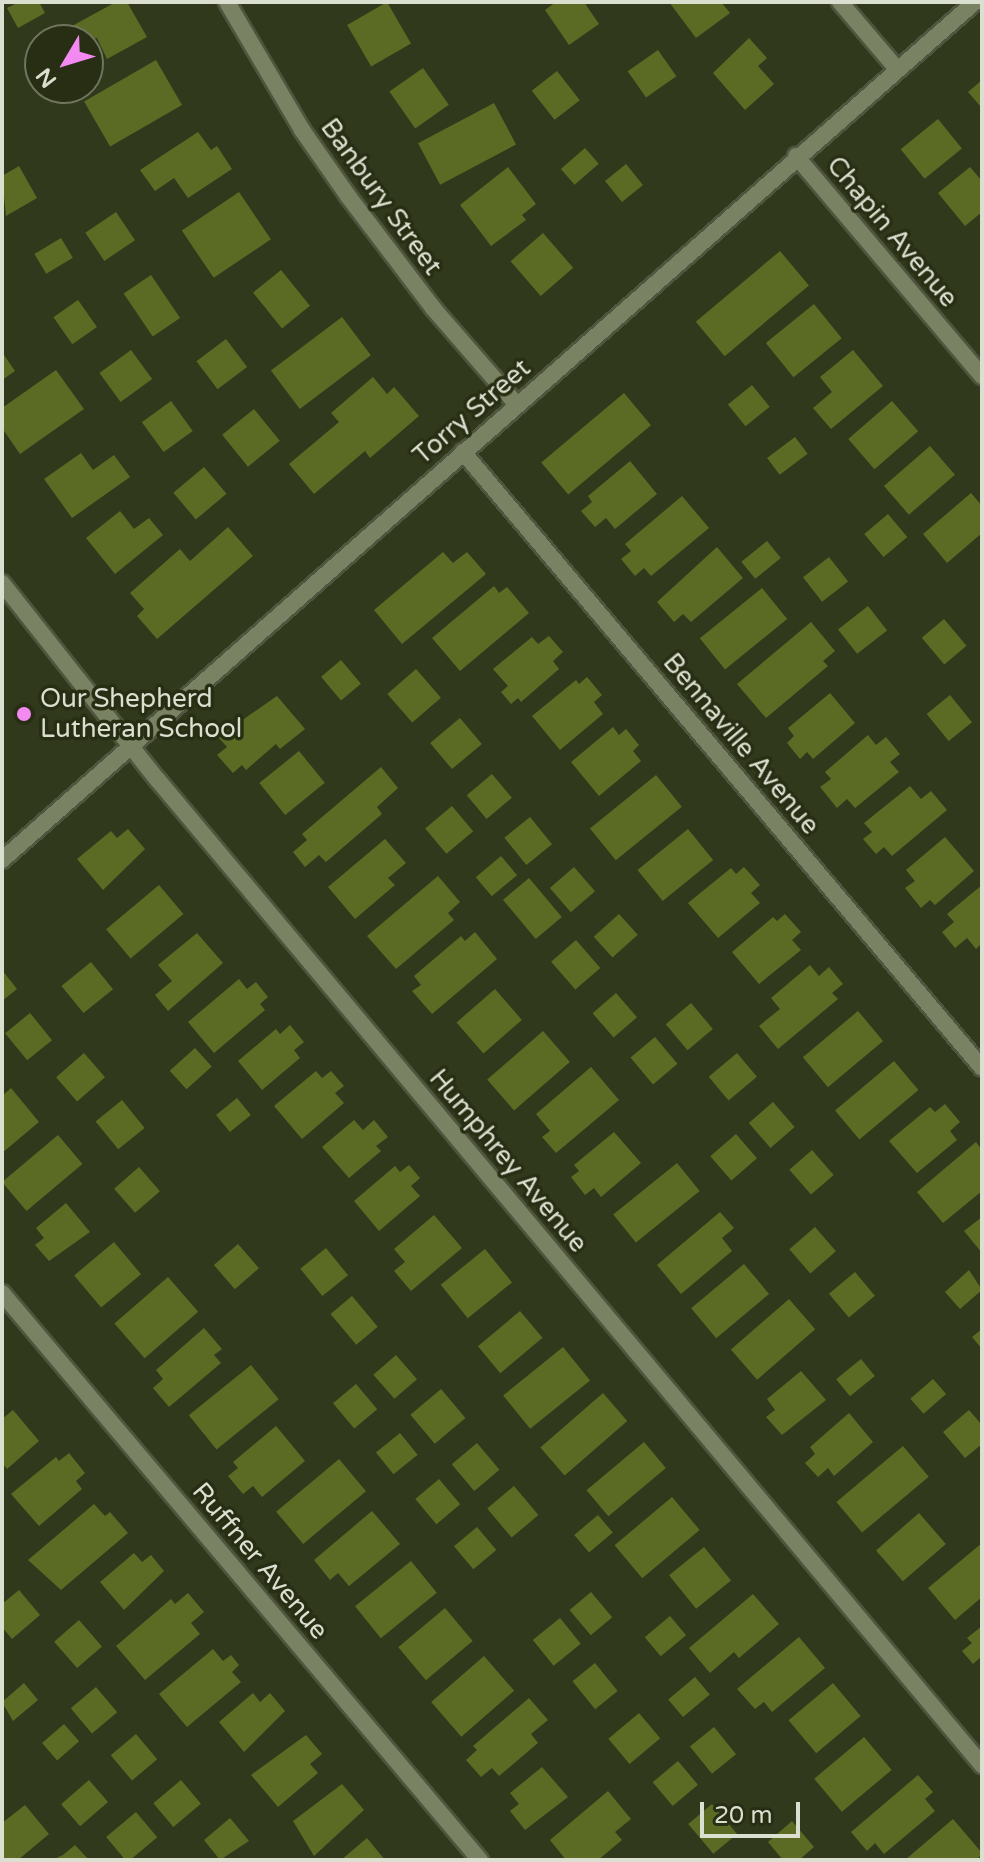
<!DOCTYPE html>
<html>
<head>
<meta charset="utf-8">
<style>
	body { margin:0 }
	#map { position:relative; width:984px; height:1862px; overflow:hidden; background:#31391d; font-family:"Varela Round",sans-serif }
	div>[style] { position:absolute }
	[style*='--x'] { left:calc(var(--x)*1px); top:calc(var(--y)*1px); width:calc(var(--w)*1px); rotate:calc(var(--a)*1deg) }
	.building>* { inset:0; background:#5b6b23; transform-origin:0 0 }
	.roads { filter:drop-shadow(2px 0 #4f553e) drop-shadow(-2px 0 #4f553e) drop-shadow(0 2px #4f553e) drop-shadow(0 -2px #4f553e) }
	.minor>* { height:16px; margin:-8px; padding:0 8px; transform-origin:8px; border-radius:8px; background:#798263 }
	.dots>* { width:22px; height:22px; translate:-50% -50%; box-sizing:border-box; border:4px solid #282e13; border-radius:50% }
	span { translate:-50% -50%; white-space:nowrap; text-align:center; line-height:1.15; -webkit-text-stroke:7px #282e13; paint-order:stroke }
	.street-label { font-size:26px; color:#dadfcf }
	.poi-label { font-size:26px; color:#dadfcf }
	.left { translate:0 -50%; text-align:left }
	.frame { position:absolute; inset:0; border:4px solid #dadfcf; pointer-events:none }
	.north { position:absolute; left:24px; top:24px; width:80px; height:80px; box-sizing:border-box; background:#282e13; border:2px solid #6f755e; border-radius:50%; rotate:232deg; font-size:22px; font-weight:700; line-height:32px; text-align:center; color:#dadfcf }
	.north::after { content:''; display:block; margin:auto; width:28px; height:36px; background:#f38af2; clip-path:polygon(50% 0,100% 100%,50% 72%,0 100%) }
	.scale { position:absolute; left:700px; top:1802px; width:100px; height:36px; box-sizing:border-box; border:4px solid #dadfcf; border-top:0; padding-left:10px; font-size:24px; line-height:28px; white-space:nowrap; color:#dadfcf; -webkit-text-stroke:6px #282e13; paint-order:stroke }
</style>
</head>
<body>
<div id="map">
	<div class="building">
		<i style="clip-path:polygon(19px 2px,39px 2px,45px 13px,18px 28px,7px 8px)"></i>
		<i style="clip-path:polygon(116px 2px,127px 2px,147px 37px,107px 59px,97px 38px,80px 40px,72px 26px)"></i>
		<i style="left:387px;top:2px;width:48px;height:46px;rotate:60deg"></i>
		<i style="clip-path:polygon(556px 2px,584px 2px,599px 24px,569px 45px,545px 10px)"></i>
		<i style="clip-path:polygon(669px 2px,721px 2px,730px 13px,696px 38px)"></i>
		<i style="clip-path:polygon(749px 38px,767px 58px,758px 66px,774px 84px,745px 110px,713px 73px)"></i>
		<i style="left:658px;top:50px;width:32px;height:37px;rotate:55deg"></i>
		<i style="left:156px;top:60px;width:52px;height:83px;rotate:60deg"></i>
		<i style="left:423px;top:68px;width:45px;height:41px;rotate:55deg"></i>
		<i style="left:557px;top:71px;width:37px;height:32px;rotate:52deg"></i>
		<i style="clip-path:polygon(982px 80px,982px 108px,968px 92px)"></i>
		<i style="left:494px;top:103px;width:47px;height:86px;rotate:62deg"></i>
		<i style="left:938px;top:119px;width:38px;height:48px;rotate:51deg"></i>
		<i style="clip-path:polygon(198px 132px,211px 150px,217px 146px,232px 169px,188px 198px,174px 178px,155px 191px,140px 170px)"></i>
		<i style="left:585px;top:148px;width:21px;height:32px;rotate:49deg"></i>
		<i style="left:626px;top:164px;width:27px;height:27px;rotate:51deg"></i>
		<i style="clip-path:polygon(19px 166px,37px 198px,6px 216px,2px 176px)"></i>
		<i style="clip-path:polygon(508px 167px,536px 204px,522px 215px,526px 220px,491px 246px,460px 205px)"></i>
		<i style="clip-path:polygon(970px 167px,982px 181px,982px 212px,965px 226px,938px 193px)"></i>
		<i style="left:239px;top:192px;width:57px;height:69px;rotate:56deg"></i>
		<i style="left:116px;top:212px;width:34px;height:37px;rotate:56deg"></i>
		<i style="left:543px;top:233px;width:46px;height:43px;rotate:49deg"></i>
		<i style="left:61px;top:238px;width:23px;height:31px;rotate:59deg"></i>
		<i style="left:780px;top:251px;width:45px;height:110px;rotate:50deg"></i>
		<i style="left:281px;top:270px;width:46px;height:36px;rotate:51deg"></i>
		<i style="left:151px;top:275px;width:52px;height:33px;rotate:56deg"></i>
		<i style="left:78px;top:300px;width:33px;height:30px;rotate:55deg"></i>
		<i style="left:814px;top:304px;width:44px;height:62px;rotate:51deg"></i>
		<i style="left:342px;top:317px;width:48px;height:89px;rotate:53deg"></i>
		<i style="left:226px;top:339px;width:35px;height:37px;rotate:53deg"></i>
		<i style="left:131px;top:350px;width:36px;height:39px;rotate:54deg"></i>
		<i style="clip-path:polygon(853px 350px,883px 386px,831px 429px,813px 408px,832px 392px,820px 377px)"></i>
		<i style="clip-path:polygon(2px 352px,15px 371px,2px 380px)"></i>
		<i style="clip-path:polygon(56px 370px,84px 409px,20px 454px,2px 428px,2px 408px)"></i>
		<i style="clip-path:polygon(373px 377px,387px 394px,394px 387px,419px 416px,370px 458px,365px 451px,314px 494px,289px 464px,339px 422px,331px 413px)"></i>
		<i style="left:752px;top:385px;width:28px;height:31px;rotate:51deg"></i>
		<i style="left:624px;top:393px;width:42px;height:108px;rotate:50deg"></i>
		<i style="left:171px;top:401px;width:37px;height:36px;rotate:54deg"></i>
		<i style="left:892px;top:401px;width:40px;height:58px;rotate:49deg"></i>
		<i style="left:254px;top:409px;width:41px;height:41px;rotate:51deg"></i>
		<i style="left:795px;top:437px;width:21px;height:35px;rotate:53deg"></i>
		<i style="left:930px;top:446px;width:38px;height:61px;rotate:49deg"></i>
		<i style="clip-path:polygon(81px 453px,93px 470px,114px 455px,130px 477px,72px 518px,44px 479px)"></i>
		<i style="clip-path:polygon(630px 461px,657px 494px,615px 529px,606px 518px,595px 527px,581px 511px,592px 502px,588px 496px)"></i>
		<i style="left:204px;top:467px;width:35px;height:40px;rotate:50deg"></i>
		<i style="clip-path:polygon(971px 493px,982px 506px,982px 533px,947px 563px,923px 534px)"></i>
		<i style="clip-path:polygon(682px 496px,709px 528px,651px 576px,644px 568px,635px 576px,621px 559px,631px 551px,625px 544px)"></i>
		<i style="clip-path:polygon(120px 511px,134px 529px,149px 518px,163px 535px,115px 574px,86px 538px)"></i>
		<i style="left:888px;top:514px;width:30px;height:31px;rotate:50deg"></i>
		<i style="clip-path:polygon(228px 527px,253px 556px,157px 639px,137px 616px,144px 609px,130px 593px,180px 549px,190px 561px)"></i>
		<i style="left:767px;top:541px;width:22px;height:33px;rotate:51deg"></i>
		<i style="clip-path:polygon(717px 547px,743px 578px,691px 622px,683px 614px,674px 622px,657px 602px)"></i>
		<i style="clip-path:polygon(443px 552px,453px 563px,467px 552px,486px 574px,402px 644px,374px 610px)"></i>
		<i style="left:829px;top:557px;width:31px;height:33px;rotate:52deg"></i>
		<i style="clip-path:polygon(494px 586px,499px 593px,507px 587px,529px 613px,460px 671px,432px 638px)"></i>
		<i style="left:762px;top:588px;width:40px;height:80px;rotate:51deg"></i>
		<i style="left:868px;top:606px;width:31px;height:38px;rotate:52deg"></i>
		<i style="left:944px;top:619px;width:35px;height:29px;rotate:50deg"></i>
		<i style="clip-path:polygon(811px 622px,835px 651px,823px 661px,828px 666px,766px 718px,737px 684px)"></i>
		<i style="clip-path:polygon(549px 636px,563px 652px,553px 661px,559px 669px,521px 702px,518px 698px,511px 704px,501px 692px,508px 686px,493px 669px,532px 637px,538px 644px)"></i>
		<i style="left:341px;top:660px;width:31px;height:26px;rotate:50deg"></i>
		<i style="left:416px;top:669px;width:38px;height:38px;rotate:49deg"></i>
		<i style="clip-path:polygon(587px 677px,602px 695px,594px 702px,603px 714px,560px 750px,532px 716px,576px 680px,579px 684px)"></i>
		<i style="clip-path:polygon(830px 693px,855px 723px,813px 759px,807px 752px,800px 759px,787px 743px,794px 736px,788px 728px)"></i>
		<i style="left:950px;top:695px;width:35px;height:30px;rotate:51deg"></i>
		<i style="clip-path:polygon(277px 696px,305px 729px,280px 749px,276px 744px,246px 770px,242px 765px,233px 773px,217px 755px,227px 747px,218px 737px)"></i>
		<i style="left:460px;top:718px;width:34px;height:39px;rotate:50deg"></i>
		<i style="clip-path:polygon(613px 727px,619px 735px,626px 729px,639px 745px,633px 751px,641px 761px,599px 796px,571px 762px)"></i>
		<i style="clip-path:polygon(868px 735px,876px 745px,886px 737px,900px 754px,890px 762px,899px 772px,855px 808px,847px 799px,837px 808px,820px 787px,831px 779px,825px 772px)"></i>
		<i style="left:299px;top:751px;width:41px;height:51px;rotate:51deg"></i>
		<i style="clip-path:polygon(381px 767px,398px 788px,377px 807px,382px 814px,326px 862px,319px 855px,305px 867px,293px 852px,307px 840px,302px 834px)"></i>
		<i style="left:492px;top:774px;width:31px;height:33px;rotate:50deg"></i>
		<i style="left:656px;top:775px;width:41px;height:85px;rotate:51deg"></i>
		<i style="clip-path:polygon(910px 786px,921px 799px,931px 791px,947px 810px,892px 856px,884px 847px,876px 854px,863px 839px,872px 832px,864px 823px)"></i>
		<i style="left:452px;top:806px;width:33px;height:35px;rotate:50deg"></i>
		<i style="left:530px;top:817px;width:35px;height:33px;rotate:51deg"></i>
		<i style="clip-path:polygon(128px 829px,145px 849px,103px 890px,77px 859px,111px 831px,117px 838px)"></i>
		<i style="left:688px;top:829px;width:40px;height:65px;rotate:51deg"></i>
		<i style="clip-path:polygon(945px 837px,974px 871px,935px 905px,930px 900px,921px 908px,905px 888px,915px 881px,906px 870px)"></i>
		<i style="clip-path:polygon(385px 839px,406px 863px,388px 878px,395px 885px,355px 919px,328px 887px)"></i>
		<i style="left:501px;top:856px;width:25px;height:33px;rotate:50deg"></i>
		<i style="left:574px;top:867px;width:32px;height:32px;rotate:49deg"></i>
		<i style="clip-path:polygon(744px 867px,760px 885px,751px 893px,760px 903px,718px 938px,688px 903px,731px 868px,736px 874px)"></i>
		<i style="clip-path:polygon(438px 876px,460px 902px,448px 913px,454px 920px,396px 969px,367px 936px)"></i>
		<i style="left:529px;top:878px;width:51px;height:34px;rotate:50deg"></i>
		<i style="left:159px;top:885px;width:38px;height:69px;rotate:50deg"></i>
		<i style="clip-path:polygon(982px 885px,982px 943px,976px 949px,967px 938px,955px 948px,942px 932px,954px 922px,947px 914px)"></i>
		<i style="left:619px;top:914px;width:28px;height:34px;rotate:48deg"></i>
		<i style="clip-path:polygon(785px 914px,801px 932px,792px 940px,801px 950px,759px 984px,732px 952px,773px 917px,777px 921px)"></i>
		<i style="clip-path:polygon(475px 932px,497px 959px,432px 1014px,412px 991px,421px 985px,414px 976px,461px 936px,465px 941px)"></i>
		<i style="clip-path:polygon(197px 933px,223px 963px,168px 1011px,155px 995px,172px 981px,158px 965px)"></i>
		<i style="left:576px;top:940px;width:37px;height:33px;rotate:49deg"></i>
		<i style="left:91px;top:962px;width:35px;height:38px;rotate:51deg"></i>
		<i style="clip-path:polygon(810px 965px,819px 976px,829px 967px,843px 984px,832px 993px,838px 999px,778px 1049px,759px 1026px,780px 1009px,771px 998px)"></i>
		<i style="clip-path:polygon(2px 970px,17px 989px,2px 1001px)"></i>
		<i style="clip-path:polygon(239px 979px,247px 989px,256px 982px,268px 997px,260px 1004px,265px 1010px,214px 1053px,188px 1022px)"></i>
		<i style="left:495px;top:989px;width:41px;height:51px;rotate:49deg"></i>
		<i style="left:616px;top:993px;width:32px;height:31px;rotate:49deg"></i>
		<i style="left:691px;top:1003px;width:34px;height:33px;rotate:50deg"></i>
		<i style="left:858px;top:1011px;width:39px;height:72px;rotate:50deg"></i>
		<i style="left:30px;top:1013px;width:35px;height:32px;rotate:51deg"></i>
		<i style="clip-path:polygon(290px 1025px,304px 1042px,294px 1050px,300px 1058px,262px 1090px,238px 1061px,276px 1029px,280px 1034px)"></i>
		<i style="left:543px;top:1031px;width:41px;height:74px;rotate:49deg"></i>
		<i style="left:655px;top:1037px;width:35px;height:32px;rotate:50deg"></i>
		<i style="left:195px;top:1048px;width:25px;height:34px;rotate:48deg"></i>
		<i style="left:84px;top:1053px;width:32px;height:37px;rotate:49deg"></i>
		<i style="left:737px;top:1053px;width:31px;height:37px;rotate:50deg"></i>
		<i style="left:894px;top:1061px;width:38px;height:77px;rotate:50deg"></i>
		<i style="clip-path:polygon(591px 1067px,619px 1100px,556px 1153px,542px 1137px,550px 1131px,536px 1114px)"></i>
		<i style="clip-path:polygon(316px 1071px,322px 1078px,331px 1071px,344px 1086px,335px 1093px,344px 1103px,302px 1139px,274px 1106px)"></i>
		<i style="clip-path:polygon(11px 1088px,39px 1122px,2px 1153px,2px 1096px)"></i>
		<i style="left:237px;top:1098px;width:22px;height:27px;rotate:51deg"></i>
		<i style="left:122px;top:1100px;width:36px;height:34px;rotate:51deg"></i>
		<i style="left:773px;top:1102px;width:33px;height:32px;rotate:49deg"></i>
		<i style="clip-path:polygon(945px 1104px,960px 1122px,950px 1131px,957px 1140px,917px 1173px,889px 1141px,930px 1107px,935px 1112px)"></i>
		<i style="clip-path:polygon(354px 1120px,363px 1130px,374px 1120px,388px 1137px,376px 1146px,381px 1151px,349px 1178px,322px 1147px)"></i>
		<i style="clip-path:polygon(614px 1132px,641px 1163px,601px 1197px,594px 1188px,585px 1195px,571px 1177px,579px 1171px,574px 1165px)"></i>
		<i style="left:736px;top:1134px;width:32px;height:34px;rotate:49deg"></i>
		<i style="left:58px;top:1135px;width:38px;height:73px;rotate:50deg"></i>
		<i style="clip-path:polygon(976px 1142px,982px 1150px,982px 1191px,943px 1223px,917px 1192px)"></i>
		<i style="left:812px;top:1150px;width:33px;height:30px;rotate:49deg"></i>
		<i style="left:677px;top:1163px;width:36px;height:82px;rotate:51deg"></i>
		<i style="clip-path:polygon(409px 1165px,420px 1178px,411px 1186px,420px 1196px,379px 1231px,354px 1201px,395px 1166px,400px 1172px)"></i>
		<i style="left:139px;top:1167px;width:32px;height:33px;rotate:49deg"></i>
		<i style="clip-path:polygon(66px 1203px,90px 1232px,49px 1261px,35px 1245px,44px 1238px,36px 1228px)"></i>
		<i style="clip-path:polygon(720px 1212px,734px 1228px,722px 1238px,732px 1251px,681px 1294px,657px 1265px)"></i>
		<i style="clip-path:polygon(434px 1215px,462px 1248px,411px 1291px,394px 1271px,405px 1262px,394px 1249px)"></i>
		<i style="clip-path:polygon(982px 1217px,982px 1253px,964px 1231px)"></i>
		<i style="left:815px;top:1227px;width:32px;height:34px;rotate:49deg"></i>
		<i style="left:114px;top:1242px;width:42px;height:52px;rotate:50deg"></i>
		<i style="left:238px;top:1244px;width:32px;height:32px;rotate:49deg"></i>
		<i style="left:326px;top:1248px;width:35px;height:33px;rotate:51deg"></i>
		<i style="left:485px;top:1249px;width:43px;height:57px;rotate:51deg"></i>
		<i style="left:744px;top:1264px;width:39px;height:69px;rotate:50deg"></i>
		<i style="clip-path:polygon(969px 1270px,982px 1290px,960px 1309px,945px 1292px)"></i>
		<i style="left:855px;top:1272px;width:31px;height:34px;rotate:50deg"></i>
		<i style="left:168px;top:1277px;width:46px;height:71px;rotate:49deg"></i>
		<i style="left:352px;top:1296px;width:40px;height:28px;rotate:50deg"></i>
		<i style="left:789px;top:1299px;width:40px;height:77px;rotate:49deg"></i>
		<i style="left:520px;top:1311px;width:35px;height:55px;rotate:50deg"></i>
		<i style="clip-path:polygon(204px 1328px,222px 1349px,214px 1355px,221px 1363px,169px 1407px,153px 1388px,163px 1379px,156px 1370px)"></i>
		<i style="clip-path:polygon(982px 1329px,982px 1349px,972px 1337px)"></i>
		<i style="left:563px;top:1347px;width:43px;height:77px;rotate:51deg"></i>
		<i style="left:396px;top:1355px;width:32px;height:30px;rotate:49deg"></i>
		<i style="left:861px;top:1359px;width:22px;height:32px;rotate:51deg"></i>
		<i style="left:251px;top:1365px;width:44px;height:80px;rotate:51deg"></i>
		<i style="clip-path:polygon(801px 1371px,826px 1400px,782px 1435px,766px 1417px,775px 1410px,767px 1399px)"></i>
		<i style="left:933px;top:1379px;width:20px;height:30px;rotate:49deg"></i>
		<i style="left:356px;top:1384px;width:33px;height:30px;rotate:50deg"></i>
		<i style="left:441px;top:1389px;width:38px;height:40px;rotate:50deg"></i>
		<i style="left:603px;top:1393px;width:37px;height:83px;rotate:49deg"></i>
		<i style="clip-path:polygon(13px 1410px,39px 1441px,7px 1469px,2px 1463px,2px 1419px)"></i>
		<i style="clip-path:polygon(969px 1410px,982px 1425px,982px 1444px,965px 1458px,943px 1432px)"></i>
		<i style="clip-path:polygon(849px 1413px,873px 1442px,834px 1476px,828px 1468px,818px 1477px,805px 1463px,815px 1454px,810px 1447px)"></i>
		<i style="clip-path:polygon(276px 1426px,305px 1461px,262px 1497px,253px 1486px,243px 1494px,228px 1476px,238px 1468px,233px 1462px)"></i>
		<i style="left:400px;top:1433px;width:28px;height:31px;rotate:51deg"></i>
		<i style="left:644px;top:1442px;width:34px;height:75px;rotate:50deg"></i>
		<i style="left:477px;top:1443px;width:35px;height:33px;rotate:50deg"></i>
		<i style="left:903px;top:1446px;width:40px;height:87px;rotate:50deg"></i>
		<i style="clip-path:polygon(69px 1453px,85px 1473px,76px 1481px,82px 1489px,39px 1526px,11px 1494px,56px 1457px,59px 1461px)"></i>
		<i style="left:339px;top:1459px;width:42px;height:82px;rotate:50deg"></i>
		<i style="left:439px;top:1479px;width:33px;height:31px;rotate:50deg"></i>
		<i style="left:514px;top:1486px;width:38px;height:35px;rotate:50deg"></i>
		<i style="left:672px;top:1497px;width:43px;height:75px;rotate:50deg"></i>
		<i style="clip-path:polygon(94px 1504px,105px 1516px,110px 1512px,128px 1533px,61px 1590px,28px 1560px)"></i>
		<i style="clip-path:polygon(372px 1511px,400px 1544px,349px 1586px,338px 1573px,330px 1580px,314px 1560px)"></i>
		<i style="left:919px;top:1513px;width:41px;height:57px;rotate:49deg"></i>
		<i style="left:598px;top:1515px;width:23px;height:31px;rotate:50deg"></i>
		<i style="left:477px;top:1527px;width:30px;height:30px;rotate:50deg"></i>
		<i style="clip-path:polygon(982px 1543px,982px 1597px,955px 1620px,928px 1588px)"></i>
		<i style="left:704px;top:1547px;width:43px;height:45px;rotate:51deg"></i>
		<i style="clip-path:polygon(134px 1553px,142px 1562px,151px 1555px,164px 1571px,124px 1610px,100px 1582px)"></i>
		<i style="left:411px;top:1561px;width:41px;height:72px;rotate:51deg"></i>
		<i style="clip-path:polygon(19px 1590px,40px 1615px,12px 1639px,2px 1627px,2px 1604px)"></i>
		<i style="left:591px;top:1592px;width:33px;height:28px;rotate:50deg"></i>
		<i style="clip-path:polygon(188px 1593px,204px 1612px,191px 1623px,200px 1634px,145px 1680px,116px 1646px,171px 1599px,175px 1604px)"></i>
		<i style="clip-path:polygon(753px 1594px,779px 1624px,739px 1658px,734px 1652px,710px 1673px,689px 1648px)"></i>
		<i style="left:445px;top:1608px;width:43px;height:61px;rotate:50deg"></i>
		<i style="left:670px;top:1616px;width:25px;height:33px;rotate:50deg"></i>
		<i style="left:560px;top:1618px;width:33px;height:35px;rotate:51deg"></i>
		<i style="left:79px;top:1620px;width:35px;height:33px;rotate:49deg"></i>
		<i style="clip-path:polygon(982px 1626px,982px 1656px,973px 1664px,962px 1651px,972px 1643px,967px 1638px)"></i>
		<i style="clip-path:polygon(799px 1637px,825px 1668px,772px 1712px,764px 1702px,755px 1709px,737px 1689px)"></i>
		<i style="clip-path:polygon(213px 1649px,223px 1661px,231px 1655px,239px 1665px,232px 1672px,241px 1682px,187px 1727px,159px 1694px)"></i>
		<i style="left:484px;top:1656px;width:46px;height:70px;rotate:49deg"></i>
		<i style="left:595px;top:1663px;width:36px;height:29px;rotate:51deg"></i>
		<i style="left:695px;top:1677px;width:23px;height:35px;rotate:50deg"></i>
		<i style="clip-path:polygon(24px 1683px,38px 1700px,13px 1721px,2px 1702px)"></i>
		<i style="left:833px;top:1683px;width:43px;height:58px;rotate:50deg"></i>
		<i style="left:96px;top:1687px;width:33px;height:33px;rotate:50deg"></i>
		<i style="clip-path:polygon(253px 1693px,260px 1702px,270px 1693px,285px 1711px,244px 1752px,219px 1722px)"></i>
		<i style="clip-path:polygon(529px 1698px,548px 1720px,531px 1734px,538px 1743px,499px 1776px,492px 1768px,481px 1777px,466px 1760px,477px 1750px,473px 1746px)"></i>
		<i style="left:639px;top:1713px;width:33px;height:40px;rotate:50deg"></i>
		<i style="left:64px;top:1724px;width:23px;height:29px;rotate:49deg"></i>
		<i style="left:714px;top:1727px;width:35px;height:31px;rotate:51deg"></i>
		<i style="left:136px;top:1734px;width:33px;height:33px;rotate:50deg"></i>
		<i style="clip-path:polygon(306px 1735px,322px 1754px,310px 1764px,318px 1773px,278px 1807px,251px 1775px)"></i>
		<i style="left:864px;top:1737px;width:43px;height:65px;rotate:50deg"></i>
		<i style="left:678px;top:1761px;width:31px;height:33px;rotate:50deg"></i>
		<i style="clip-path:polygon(542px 1767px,568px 1797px,525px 1830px,510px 1811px,519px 1804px,510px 1793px)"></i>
		<i style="clip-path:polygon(918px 1775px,933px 1792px,925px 1799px,935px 1811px,884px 1854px,875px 1843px,867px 1851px,851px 1832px)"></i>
		<i style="left:89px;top:1780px;width:29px;height:37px;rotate:49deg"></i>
		<i style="left:181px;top:1780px;width:31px;height:36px;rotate:50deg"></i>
		<i style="clip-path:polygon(342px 1784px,364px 1810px,314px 1856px,293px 1821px)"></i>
		<i style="clip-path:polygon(608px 1791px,631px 1819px,615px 1832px,622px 1840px,598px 1860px,566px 1860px,550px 1840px)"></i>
		<i style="left:712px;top:1804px;width:39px;height:31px;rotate:50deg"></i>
		<i style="clip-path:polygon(25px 1805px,49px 1834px,18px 1860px,3px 1860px,2px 1823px)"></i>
		<i style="left:136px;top:1812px;width:33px;height:39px;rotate:50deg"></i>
		<i style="clip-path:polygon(230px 1818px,249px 1841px,220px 1860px,204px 1840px)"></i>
		<i style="clip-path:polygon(953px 1819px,982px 1853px,977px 1860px,905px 1860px)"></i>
		<i style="clip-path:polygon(792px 1821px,814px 1847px,799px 1860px,783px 1860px,768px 1842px)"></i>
		<i style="clip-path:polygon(367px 1838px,385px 1860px,341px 1860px)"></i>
		<i style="clip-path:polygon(75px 1845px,89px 1860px,52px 1860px,63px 1855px)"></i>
	</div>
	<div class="roads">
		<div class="minor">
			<i style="--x:227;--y:2;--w:148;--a:59.6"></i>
			<i style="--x:302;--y:130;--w:80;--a:55.1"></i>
			<i style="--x:348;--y:196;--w:141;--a:52.8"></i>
			<i style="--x:433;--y:308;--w:128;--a:49.1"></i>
			<i style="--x:840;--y:2;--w:88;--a:49.6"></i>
			<i style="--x:796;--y:156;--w:288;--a:49.8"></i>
			<i style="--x:463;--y:452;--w:805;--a:49.88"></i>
			<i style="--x:2;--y:583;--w:250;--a:51.7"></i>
			<i style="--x:157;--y:779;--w:1286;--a:50.08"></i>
			<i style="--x:2;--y:860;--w:1297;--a:-41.41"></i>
			<i style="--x:2;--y:1293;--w:742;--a:49.87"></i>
		</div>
	</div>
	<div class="dots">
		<i style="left:24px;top:714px;background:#f38af2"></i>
	</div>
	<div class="street-label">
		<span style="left:381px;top:197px;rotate:54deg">Banbury Street</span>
		<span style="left:892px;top:232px;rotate:50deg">Chapin Avenue</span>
		<span style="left:472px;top:412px;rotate:-41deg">Torry Street</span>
		<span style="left:741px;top:744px;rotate:50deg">Bennaville Avenue</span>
		<span style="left:508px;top:1161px;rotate:50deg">Humphrey Avenue</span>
		<span style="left:260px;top:1561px;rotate:50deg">Ruffner Avenue</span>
	</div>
	<div class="poi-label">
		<span class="left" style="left:40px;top:714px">Our Shepherd<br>Lutheran School</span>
	</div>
	<div class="frame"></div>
	<div class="north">N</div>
	<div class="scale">20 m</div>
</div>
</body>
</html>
